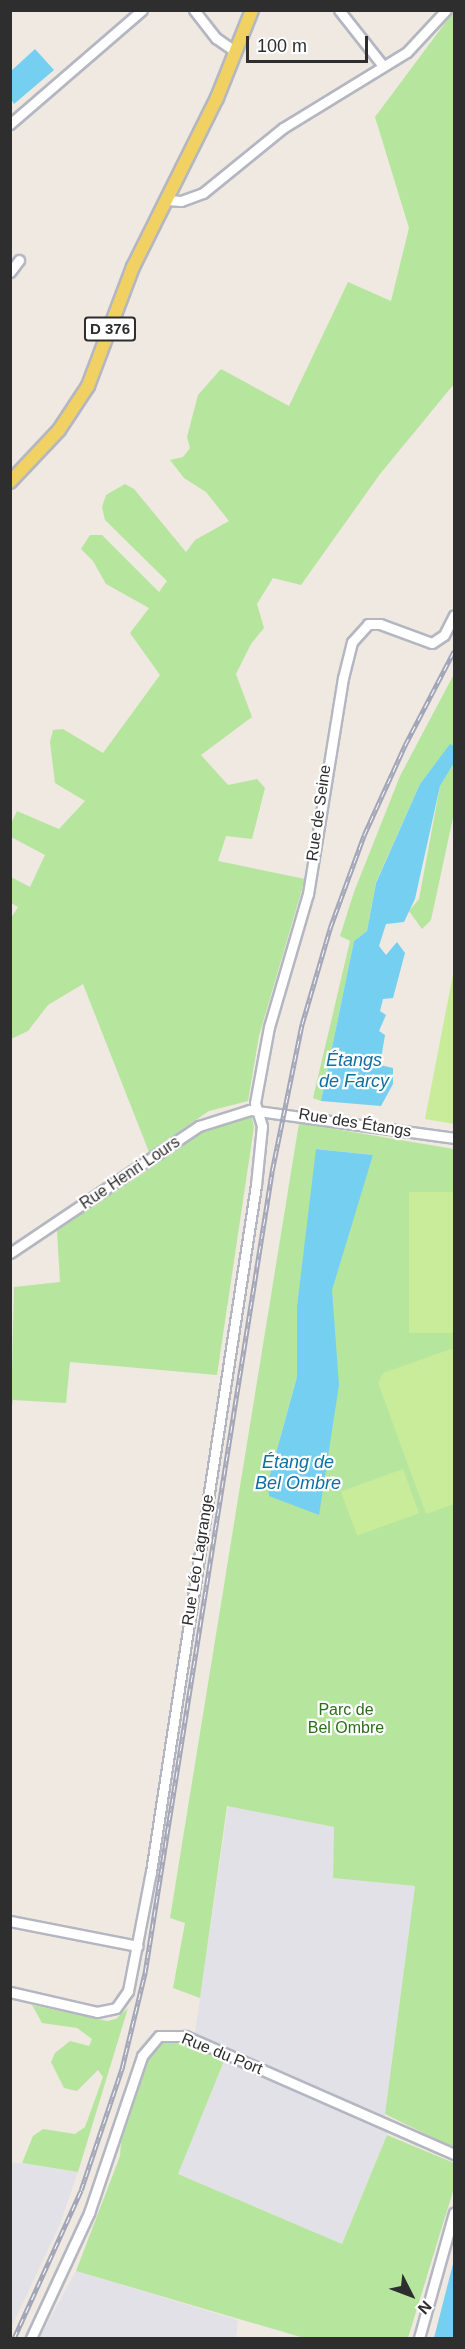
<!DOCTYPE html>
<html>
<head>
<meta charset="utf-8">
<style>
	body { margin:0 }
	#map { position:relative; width:465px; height:2349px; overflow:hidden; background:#efe9e1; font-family:Arial,sans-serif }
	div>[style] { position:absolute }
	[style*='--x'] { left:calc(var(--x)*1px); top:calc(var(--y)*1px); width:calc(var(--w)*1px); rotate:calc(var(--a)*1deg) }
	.industrial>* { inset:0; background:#e3e1e8 }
	.green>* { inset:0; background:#b6e59e }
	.pitch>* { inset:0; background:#c9ec9a; transform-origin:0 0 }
	.water>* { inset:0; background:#75cff0 }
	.roads { filter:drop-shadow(2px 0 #b4b7c1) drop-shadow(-2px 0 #b4b7c1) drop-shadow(0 2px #b4b7c1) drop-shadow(0 -2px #b4b7c1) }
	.minor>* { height:9px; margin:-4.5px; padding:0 4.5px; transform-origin:4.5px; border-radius:4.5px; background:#fff }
	.major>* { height:12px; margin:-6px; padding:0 6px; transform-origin:6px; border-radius:6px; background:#f2d163 }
	.rail>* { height:4.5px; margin-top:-2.25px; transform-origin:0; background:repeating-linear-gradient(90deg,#fff 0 7px,#a3a6b8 0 14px); box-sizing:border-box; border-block:2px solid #a3a6b8 }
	span { translate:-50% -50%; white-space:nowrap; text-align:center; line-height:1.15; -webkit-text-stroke:4.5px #fff; paint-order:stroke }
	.shield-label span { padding:2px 4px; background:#fff; border:2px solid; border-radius:4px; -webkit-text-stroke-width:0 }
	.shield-label { font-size:15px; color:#2e2e2e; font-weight:700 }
	.street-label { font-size:16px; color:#2e2e2e }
	.park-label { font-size:16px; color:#2c6e1b }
	.water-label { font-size:18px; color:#0d6fa3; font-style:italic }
	.frame { position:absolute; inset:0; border:12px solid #2e2e2e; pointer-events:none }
	.north { position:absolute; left:381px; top:2265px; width:60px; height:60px; -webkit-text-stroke:4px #fff; paint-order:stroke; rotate:132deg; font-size:16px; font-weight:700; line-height:24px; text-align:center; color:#2e2e2e }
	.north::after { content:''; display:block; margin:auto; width:21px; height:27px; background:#2e2e2e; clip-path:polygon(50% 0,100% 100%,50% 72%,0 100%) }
	.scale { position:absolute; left:246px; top:36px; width:122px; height:27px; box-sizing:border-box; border:3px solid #2e2e2e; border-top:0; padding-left:8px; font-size:18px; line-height:21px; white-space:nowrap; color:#2e2e2e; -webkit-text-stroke:4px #fff; paint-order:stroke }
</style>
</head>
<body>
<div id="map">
	<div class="industrial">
		<i style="clip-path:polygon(228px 1806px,334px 1827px,333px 1878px,415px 1886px,385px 2114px,387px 2135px,342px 2244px,178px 2174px,224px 2061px,193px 2046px)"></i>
		<i style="clip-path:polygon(11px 2162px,78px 2172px,60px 2224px,11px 2328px)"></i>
		<i style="clip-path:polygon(76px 2271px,238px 2320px,236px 2338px,39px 2338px)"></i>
	</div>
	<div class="green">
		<i style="clip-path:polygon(454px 11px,454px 384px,380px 474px,301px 585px,273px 578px,257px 604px,264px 628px,251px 644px,236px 674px,252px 717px,201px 755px,228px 785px,257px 779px,265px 788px,252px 839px,226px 836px,218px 861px,305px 879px,259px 1036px,248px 1101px,209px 1111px,149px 1152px,83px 984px,48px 1005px,28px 1031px,11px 1039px,11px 918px,18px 907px,11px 903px,11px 877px,30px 887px,45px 855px,11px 837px,11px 824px,17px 811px,59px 829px,85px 801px,55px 783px,50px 742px,53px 730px,63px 729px,103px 753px,160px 675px,130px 633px,149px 608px,106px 584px,93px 561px,81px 549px,90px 535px,102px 535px,159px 592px,167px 581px,105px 520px,102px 507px,106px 495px,125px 484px,134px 489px,186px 552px,195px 540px,229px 521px,206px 492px,184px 478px,170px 460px,183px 457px,190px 448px,187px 437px,198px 395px,221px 369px,289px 406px,348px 282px,391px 301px,409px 228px,375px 117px)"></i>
		<i style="clip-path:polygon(454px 674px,454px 746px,450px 745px,420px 784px,376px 882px,367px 931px,354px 941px,321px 1101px,313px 1098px,350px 941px,340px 936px,354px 892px,400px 776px)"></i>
		<i style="clip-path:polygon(454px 763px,454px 813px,431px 920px,422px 929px,409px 911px,419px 899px,440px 786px)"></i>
		<i style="clip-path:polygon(235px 1117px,252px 1118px,254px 1127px,217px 1375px,70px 1362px,66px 1403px,13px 1400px,11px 1412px,14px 1287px,60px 1282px,57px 1231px,206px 1128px)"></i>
		<i style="clip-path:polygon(evenodd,299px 1123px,454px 1149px,454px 2148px,385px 2114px,415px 1886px,333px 1878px,334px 1827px,227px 1806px,200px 1998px,173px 1988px,185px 1923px,170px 1918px,299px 1123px,317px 1149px,373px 1155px,268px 1482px,297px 1377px,297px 1306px,317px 1149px)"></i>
		<i style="clip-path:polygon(32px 2005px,107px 2021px,116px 2019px,128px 2008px,78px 2172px,22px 2163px,33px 2136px,43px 2129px,75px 2134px,85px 2127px,103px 2077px,98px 2070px,77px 2091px,64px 2088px,51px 2062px,55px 2053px,70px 2041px,89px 2046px,92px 2039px,77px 2028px,42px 2023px)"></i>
		<i style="clip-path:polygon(171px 2042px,193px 2046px,224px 2061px,178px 2174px,342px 2244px,387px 2135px,454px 2163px,454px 2188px,408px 2338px,304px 2338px,76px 2271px,120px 2156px,121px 2142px,149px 2059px,163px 2043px)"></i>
	</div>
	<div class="pitch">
		<i style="clip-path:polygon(454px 969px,454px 1124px,425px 1119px)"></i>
		<i style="left:409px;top:1192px;width:45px;height:141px"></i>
		<i style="clip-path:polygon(454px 1348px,454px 1504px,426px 1514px,378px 1383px,383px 1373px)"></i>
		<i style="left:403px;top:1469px;width:47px;height:66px;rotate:70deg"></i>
	</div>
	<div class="water">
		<i style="clip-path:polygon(35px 49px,54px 70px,14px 104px,11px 99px,11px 71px)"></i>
		<i style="clip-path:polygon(450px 744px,454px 746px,454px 763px,440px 786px,415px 899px,404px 922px,386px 924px,379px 946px,386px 955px,397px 942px,405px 953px,393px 998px,383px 999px,380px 1011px,386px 1015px,379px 1031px,385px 1035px,380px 1065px,393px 1068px,393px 1084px,381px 1106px,321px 1101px,354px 941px,367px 931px,376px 883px,420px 784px)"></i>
		<i style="clip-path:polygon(316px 1149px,373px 1155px,332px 1290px,339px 1385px,319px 1515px,269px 1496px,268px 1482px,297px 1377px,297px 1306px)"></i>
		<i style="clip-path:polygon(454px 2260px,454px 2338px,434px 2338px)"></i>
	</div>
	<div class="roads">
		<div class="minor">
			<i style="--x:194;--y:10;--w:36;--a:52"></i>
			<i style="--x:216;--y:38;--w:24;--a:35"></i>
			<i style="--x:339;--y:10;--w:71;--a:51.8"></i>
			<i style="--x:10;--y:124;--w:174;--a:-40.8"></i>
			<i style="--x:167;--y:200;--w:14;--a:4"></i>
			<i style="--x:181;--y:201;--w:23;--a:-20"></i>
			<i style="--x:203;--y:193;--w:103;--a:-39.1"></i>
			<i style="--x:283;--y:128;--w:145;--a:-31.5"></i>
			<i style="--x:407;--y:52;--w:57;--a:-47.1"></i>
			<i style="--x:10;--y:272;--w:15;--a:-53"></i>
			<i style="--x:10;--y:1253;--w:228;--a:-33.9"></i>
			<i style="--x:199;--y:1126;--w:53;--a:-17.4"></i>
			<i style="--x:250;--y:1110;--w:206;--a:7.8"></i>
			<i style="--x:10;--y:1921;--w:130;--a:11.1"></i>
			<i style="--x:10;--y:1992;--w:89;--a:12.9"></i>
			<i style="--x:97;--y:2012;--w:19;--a:-12"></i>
			<i style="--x:116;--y:2008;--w:21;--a:-55"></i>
			<i style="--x:128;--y:1991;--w:121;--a:-79.1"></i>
			<i style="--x:151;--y:1872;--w:695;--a:-81.31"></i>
			<i style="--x:256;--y:1185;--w:59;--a:-84.2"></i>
			<i style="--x:262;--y:1126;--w:24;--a:-107"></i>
			<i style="--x:255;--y:1103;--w:77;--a:-79.6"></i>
			<i style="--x:269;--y:1027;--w:139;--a:-73.7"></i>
			<i style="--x:308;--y:894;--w:219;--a:-80.8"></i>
			<i style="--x:343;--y:678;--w:37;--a:-76"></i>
			<i style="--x:352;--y:642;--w:24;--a:-48"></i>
			<i style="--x:368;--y:624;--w:12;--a:0"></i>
			<i style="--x:380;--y:624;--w:55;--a:20.1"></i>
			<i style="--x:432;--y:643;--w:14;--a:-34"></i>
			<i style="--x:444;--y:635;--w:22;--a:-63"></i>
			<i style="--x:31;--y:2338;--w:138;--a:-65.1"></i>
			<i style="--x:89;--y:2213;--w:166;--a:-71.3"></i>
			<i style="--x:142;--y:2056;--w:26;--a:-50"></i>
			<i style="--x:159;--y:2036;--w:26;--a:0"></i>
			<i style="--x:185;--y:2036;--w:294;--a:23.7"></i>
			<i style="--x:419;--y:2338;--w:130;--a:-74.4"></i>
		</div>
		<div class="major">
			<i style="--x:10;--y:482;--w:71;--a:-46.7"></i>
			<i style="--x:59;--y:430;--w:53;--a:-56.6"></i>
			<i style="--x:88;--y:386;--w:127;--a:-69.3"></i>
			<i style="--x:133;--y:267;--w:189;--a:-63.6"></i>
			<i style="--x:217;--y:98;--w:95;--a:-68.3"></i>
		</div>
	</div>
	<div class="rail">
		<i style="--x:14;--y:2338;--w:162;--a:-65.6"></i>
		<i style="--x:81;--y:2190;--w:129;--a:-71.4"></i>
		<i style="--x:122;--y:2068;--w:99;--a:-76.5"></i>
		<i style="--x:145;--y:1972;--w:811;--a:-80.99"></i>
		<i style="--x:272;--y:1171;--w:150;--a:-78.5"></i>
		<i style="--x:302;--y:1024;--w:100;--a:-73.7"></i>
		<i style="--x:330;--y:928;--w:99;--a:-69.9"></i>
		<i style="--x:364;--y:835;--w:99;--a:-65.5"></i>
		<i style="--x:405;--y:745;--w:106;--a:-62.5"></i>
	</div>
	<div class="shield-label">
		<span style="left:110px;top:329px">D 376</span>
	</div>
	<div class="street-label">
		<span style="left:319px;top:813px;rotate:-82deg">Rue de Seine</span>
		<span style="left:355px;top:1123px;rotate:9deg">Rue des Étangs</span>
		<span style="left:130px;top:1173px;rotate:-34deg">Rue Henri Lours</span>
		<span style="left:198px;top:1560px;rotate:-81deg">Rue Léo Lagrange</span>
		<span style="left:222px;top:2054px;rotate:22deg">Rue du Port</span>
	</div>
	<div class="park-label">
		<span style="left:346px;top:1719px">Parc de<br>Bel Ombre</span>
	</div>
	<div class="water-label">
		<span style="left:354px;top:1071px">Étangs<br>de Farcy</span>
		<span style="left:298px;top:1473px">Étang de<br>Bel Ombre</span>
	</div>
	<div class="frame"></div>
	<div class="north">N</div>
	<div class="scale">100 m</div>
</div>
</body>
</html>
